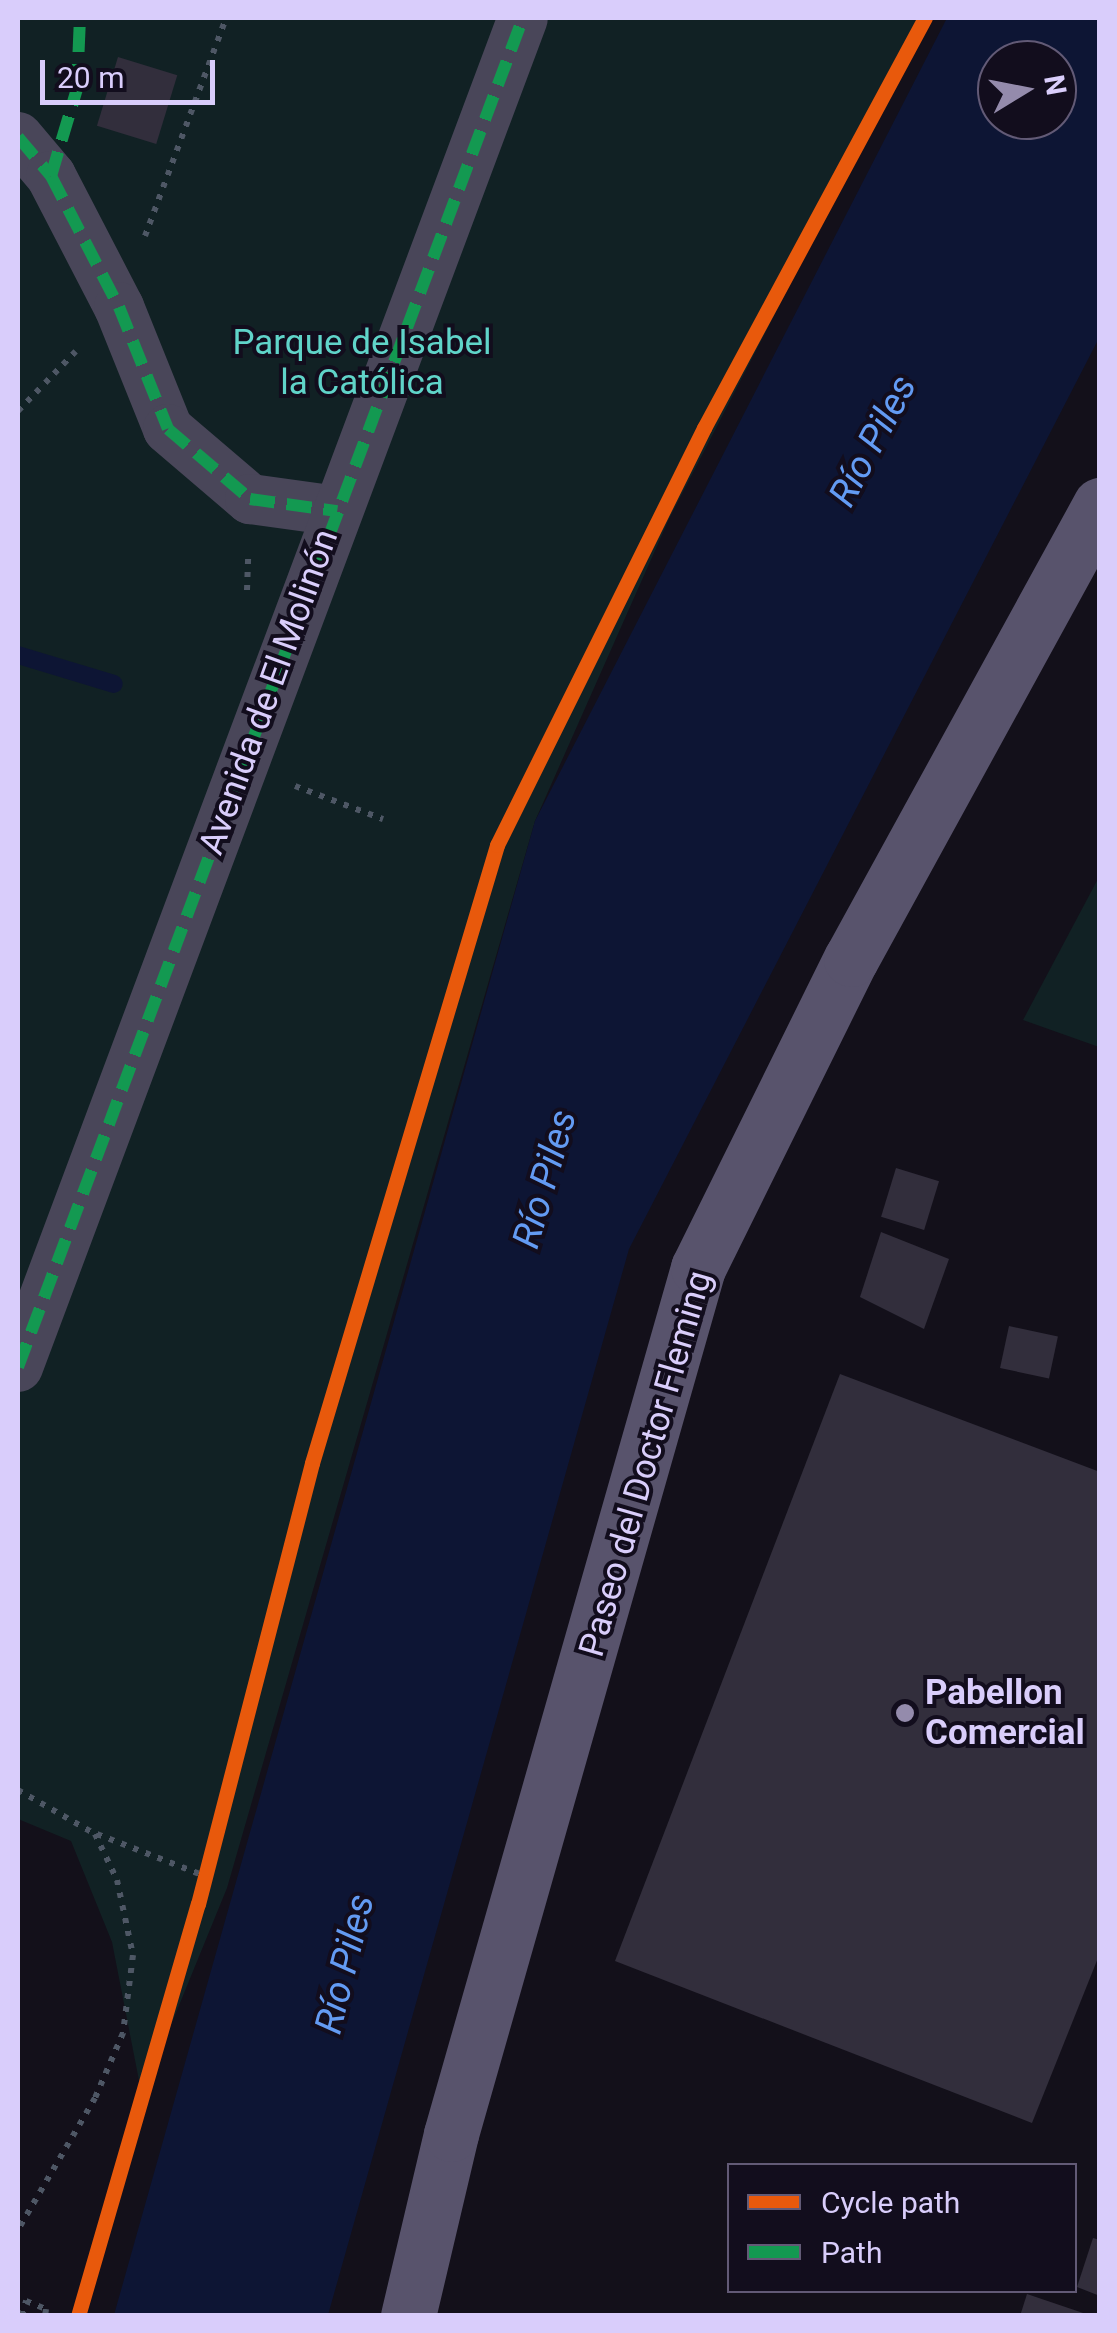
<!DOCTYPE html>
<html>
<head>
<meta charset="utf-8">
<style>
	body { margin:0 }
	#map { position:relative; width:1117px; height:2333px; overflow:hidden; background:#13101a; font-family:Roboto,sans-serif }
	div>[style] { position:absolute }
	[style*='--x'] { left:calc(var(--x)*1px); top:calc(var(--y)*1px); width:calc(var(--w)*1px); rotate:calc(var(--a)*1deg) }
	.green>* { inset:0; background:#112124 }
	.water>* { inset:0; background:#0d1534 }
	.stream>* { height:18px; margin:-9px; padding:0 9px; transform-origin:9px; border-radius:9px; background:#0d1534 }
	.building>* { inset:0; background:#322e3c; transform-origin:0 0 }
	.path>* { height:6px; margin-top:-3px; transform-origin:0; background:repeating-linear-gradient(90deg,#4e5765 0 5px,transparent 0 13px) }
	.pedestrian>* { height:50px; margin:-25px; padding:0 25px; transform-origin:25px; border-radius:25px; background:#494659 }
	.secondary>* { height:55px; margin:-27.5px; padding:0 27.5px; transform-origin:27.5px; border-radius:27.5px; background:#58536c }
	.quiet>* { height:12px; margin-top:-6px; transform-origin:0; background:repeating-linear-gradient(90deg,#139951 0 25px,transparent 0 37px) }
	.cycleway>* { height:15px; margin:-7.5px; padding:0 7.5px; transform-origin:7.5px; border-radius:7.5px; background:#e8590c }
	.dots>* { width:28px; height:28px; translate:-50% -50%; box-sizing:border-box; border:5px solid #120d1d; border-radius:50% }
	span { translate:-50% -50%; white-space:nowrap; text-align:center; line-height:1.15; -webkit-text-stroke:8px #120d1d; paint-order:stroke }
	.park-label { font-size:35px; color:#60d4c9 }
	.street-label { font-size:35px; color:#d9cdfb }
	.poi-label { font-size:35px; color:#d9cdfb; font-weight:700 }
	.left { translate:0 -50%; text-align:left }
	.water-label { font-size:38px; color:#639bf3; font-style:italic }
	.frame { position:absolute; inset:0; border:20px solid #d9cdfb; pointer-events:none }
	.legend { position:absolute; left:727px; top:2163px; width:350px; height:130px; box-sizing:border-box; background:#120d1d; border:2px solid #625a76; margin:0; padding:12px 18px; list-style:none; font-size:30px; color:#d9cdfb }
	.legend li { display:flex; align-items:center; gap:20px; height:50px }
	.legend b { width:50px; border:2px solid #625a76 }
	.north { position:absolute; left:977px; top:40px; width:100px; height:100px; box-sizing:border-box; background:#120d1d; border:2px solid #625a76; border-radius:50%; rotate:80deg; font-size:28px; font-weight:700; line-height:40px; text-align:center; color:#d9cdfb }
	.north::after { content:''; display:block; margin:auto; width:35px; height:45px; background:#948bac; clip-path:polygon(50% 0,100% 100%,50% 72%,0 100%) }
	.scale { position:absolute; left:40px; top:60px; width:175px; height:45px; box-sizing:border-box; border:5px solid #d9cdfb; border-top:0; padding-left:12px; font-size:30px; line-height:35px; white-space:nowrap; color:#d9cdfb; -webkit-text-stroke:8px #120d1d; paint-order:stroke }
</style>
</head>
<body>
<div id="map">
	<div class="green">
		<i style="clip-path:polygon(18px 18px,928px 18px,669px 519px,535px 821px,227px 1888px,142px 2096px,112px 1942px,71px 1841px,18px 1819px)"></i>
		<i style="clip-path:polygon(1099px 877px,1099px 1047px,1023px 1020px)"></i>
	</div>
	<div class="water">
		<i style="clip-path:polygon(evenodd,947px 18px,1099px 18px,1099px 338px,629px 1249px,328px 2315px,114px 2315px,535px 821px,947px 18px,997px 60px,1057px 60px,1057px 120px,997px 120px,997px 60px)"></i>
	</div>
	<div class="stream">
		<i style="--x:18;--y:655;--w:100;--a:16.8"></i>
	</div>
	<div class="building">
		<i style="left:118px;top:57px;width:62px;height:72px;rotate:17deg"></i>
		<i style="left:896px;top:1168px;width:45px;height:51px;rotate:17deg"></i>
		<i style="clip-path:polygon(881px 1232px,949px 1259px,924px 1329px,860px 1297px)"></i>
		<i style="left:1009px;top:1326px;width:50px;height:43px;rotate:12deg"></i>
		<i style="clip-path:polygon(840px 1374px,1100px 1472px,1100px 1953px,1032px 2123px,615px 1961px)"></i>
		<i style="clip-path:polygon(1093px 2238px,1100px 2240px,1100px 2296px,1077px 2287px)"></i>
		<i style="clip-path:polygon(1027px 2294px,1089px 2315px,1089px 2316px,1020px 2316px)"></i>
	</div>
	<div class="path">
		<i style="--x:145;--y:236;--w:233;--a:-69.6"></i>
		<i style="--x:18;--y:411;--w:83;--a:-46"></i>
		<i style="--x:247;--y:590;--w:37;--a:-88"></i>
		<i style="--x:295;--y:786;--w:94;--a:20.6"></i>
		<i style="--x:18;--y:1790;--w:89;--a:29.7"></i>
		<i style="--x:95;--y:1834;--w:51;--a:64.4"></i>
		<i style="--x:117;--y:1880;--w:77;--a:78"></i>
		<i style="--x:133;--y:1955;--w:79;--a:97.3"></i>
		<i style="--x:123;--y:2033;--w:71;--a:113.3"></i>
		<i style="--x:95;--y:2098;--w:153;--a:120.3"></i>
		<i style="--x:97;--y:1834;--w:116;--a:21.3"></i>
		<i style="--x:22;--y:2316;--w:16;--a:-75"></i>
		<i style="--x:26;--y:2301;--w:22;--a:22"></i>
		<i style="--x:46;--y:2309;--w:7;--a:98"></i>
	</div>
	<div class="pedestrian">
		<i style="--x:18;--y:137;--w:51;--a:49.8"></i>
		<i style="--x:51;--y:176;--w:148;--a:62.6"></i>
		<i style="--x:119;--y:307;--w:131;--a:68.1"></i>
		<i style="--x:168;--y:429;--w:108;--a:40.5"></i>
		<i style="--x:250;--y:499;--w:88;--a:7.9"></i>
		<i style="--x:18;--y:1367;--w:1440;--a:-69.48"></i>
	</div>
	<div class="secondary">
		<i style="--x:408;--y:2316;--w:187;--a:-76.7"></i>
		<i style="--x:451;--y:2134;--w:901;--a:-74.08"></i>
		<i style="--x:698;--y:1268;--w:345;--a:-63.7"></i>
		<i style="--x:851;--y:959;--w:518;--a:-61.26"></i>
	</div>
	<div class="quiet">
		<i style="--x:18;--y:137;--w:51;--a:49.8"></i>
		<i style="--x:51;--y:176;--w:148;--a:62.6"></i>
		<i style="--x:119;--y:307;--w:131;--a:68.1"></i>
		<i style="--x:168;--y:429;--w:108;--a:40.5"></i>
		<i style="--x:250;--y:499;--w:88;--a:7.9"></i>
		<i style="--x:51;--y:176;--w:91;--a:-73.4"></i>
		<i style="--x:77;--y:89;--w:71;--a:-87.6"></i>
		<i style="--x:18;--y:1367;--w:1440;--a:-69.48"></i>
	</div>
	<div class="cycleway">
		<i style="--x:78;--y:2316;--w:429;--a:-73.8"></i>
		<i style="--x:198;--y:1904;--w:455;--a:-75.5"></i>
		<i style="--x:312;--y:1463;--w:645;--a:-73.33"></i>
		<i style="--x:497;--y:845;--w:466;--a:-63.6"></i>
		<i style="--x:704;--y:428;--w:466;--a:-61.7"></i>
	</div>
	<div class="dots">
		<i style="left:905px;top:1713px;background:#948bac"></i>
	</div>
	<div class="park-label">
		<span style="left:362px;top:363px">Parque de Isabel<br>la Católica</span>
	</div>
	<div class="street-label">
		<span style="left:269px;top:692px;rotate:-70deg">Avenida de El Molinón</span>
		<span style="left:646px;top:1464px;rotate:-74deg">Paseo del Doctor Fleming</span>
	</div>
	<div class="poi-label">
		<span class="left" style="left:925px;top:1713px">Pabellon<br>Comercial</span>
	</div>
	<div class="water-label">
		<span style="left:873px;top:441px;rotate:-62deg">Río Piles</span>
		<span style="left:545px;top:1179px;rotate:-74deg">Río Piles</span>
		<span style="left:345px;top:1964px;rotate:-76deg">Río Piles</span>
	</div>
	<div class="frame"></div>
	<ul class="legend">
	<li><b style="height:12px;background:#e8590c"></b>Cycle path</li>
	<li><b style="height:12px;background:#139951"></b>Path</li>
	</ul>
	<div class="north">N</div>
	<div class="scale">20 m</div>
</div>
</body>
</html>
